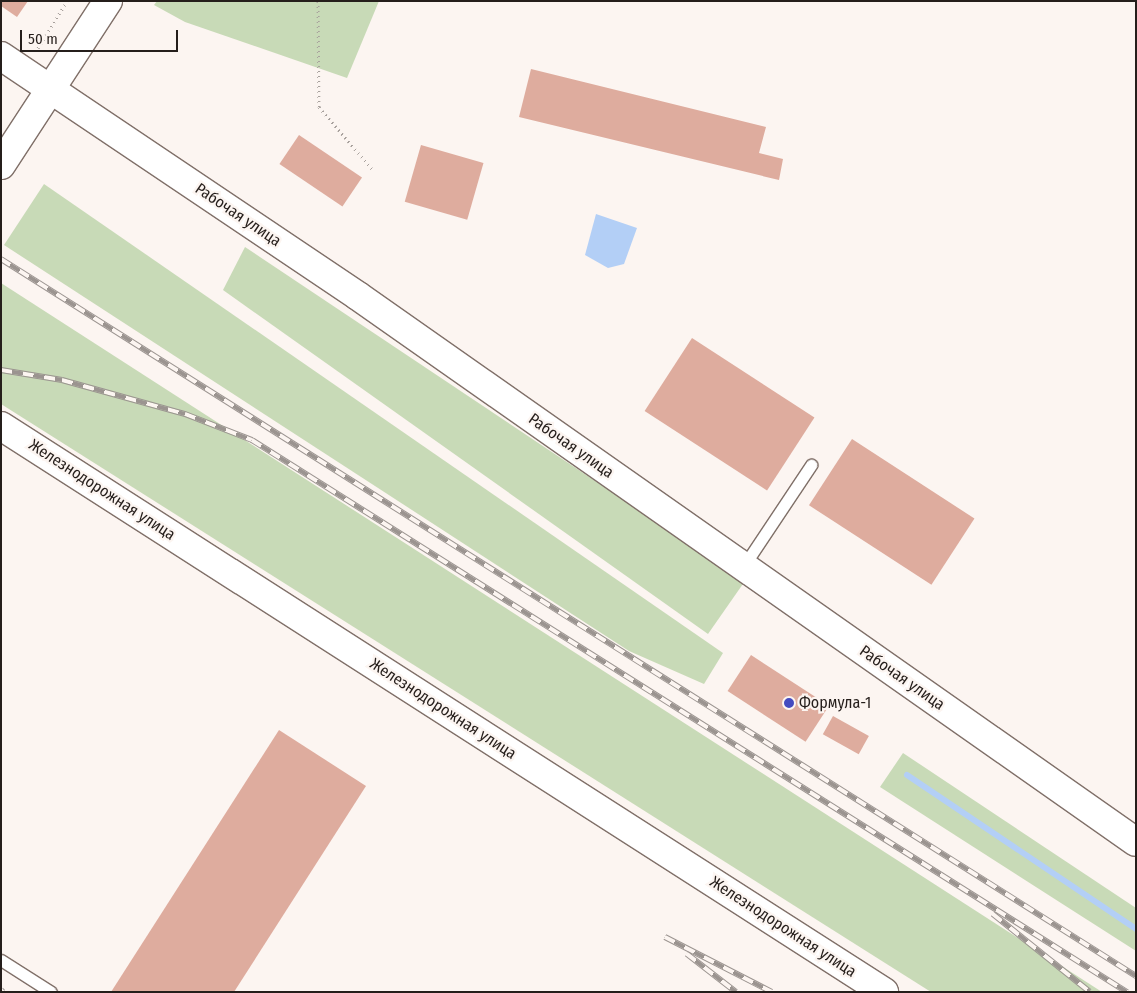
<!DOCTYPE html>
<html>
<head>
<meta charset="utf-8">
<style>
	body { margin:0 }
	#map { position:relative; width:1137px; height:993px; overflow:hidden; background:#fcf5f1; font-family:"Fira Sans Condensed",sans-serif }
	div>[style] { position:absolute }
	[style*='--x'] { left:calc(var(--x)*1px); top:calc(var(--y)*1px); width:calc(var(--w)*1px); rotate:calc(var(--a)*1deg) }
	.green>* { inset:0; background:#c8dab7 }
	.water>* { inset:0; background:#b3cff6 }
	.stream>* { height:6px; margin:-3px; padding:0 3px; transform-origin:3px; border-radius:3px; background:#b3cff6 }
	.building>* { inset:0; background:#deac9e; transform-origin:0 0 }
	.path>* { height:3px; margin-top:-1.5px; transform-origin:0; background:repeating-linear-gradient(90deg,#a8a19d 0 1px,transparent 0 5px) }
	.roads { filter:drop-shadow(1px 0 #807069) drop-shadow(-1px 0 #807069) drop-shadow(0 1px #807069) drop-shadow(0 -1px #807069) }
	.service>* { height:11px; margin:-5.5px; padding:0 5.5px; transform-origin:5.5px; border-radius:5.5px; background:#fff }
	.tertiary>* { height:28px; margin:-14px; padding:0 14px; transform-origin:14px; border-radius:14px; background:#fff }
	.secondary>* { height:28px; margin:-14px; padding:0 14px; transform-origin:14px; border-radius:14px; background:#fff }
	.rail>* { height:5.5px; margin-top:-2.75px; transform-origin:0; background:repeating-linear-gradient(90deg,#fcf5f1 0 11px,#9b9490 0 22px); box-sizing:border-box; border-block:1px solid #9b9490 }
	.dots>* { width:14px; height:14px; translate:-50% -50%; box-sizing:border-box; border:2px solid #fcf5f1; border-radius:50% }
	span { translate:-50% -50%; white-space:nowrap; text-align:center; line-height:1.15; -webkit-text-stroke:4.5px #fcf5f1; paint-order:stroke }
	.street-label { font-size:16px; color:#251e1b }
	.poi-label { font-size:16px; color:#251e1b }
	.left { translate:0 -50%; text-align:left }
	.frame { position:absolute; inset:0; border:2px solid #251e1b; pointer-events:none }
	.scale { position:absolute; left:20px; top:30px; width:158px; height:22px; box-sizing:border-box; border:2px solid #251e1b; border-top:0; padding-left:6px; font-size:15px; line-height:18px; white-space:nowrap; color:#251e1b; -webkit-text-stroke:4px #fcf5f1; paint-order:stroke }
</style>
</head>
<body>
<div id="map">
	<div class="green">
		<i style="clip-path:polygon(157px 1px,379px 1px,347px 78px,185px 22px,154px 5px)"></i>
		<i style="clip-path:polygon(44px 184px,723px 653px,704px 684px,629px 651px,4px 245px)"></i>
		<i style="clip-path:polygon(245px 247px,745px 581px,708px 634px,223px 290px)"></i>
		<i style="clip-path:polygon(1px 283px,1102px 992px,931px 992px,1px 404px)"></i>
		<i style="clip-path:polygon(903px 753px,1136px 908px,1136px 951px,880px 787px)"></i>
	</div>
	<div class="water">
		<i style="clip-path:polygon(596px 214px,637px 228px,624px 264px,608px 268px,585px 255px)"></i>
	</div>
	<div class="stream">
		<i style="--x:907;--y:775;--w:276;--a:33.9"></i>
	</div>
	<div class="building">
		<i style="clip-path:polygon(1px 1px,28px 1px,17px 17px,1px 6px)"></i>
		<i style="clip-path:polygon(531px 69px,766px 127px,759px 153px,783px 159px,779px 180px,519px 117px)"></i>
		<i style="left:299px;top:135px;width:76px;height:35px;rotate:34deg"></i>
		<i style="left:421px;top:145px;width:65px;height:59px;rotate:16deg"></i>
		<i style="left:692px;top:338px;width:146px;height:87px;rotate:33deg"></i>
		<i style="left:852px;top:439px;width:146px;height:79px;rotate:33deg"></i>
		<i style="left:751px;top:655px;width:93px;height:43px;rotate:33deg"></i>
		<i style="left:833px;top:716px;width:41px;height:21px;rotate:29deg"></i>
		<i style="clip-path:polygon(279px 730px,366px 786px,234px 992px,111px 992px)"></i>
	</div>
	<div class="path">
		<i style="--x:318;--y:1;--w:106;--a:89.5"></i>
		<i style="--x:319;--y:107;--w:83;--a:49.4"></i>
		<i style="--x:38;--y:48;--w:55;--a:-58.3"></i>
	</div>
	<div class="roads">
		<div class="service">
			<i style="--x:743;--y:567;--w:123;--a:-56.3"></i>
			<i style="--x:1;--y:960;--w:59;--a:32.6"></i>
		</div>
		<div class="tertiary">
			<i style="--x:1;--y:56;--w:430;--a:33.9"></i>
			<i style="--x:358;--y:296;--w:950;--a:35.06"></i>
			<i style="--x:1;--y:426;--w:1049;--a:32.66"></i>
		</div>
		<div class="secondary">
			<i style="--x:1;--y:165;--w:196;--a:-56.9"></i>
		</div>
	</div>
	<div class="rail">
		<i style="--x:1;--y:259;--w:1343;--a:32.28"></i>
		<i style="--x:1;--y:370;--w:62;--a:9.3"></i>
		<i style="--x:62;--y:380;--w:128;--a:15.5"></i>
		<i style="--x:185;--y:414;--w:72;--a:21.2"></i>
		<i style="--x:252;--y:440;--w:1035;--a:32.25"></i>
		<i style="--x:993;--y:914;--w:124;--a:38.8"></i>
		<i style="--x:665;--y:937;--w:120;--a:27.2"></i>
		<i style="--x:687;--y:954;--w:62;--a:37.8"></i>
		<i style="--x:1;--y:990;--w:3;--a:45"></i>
	</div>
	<div class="dots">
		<i style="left:789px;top:703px;background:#444bc0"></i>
	</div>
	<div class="street-label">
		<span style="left:238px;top:215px;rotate:34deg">Рабочая улица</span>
		<span style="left:571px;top:446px;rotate:35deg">Рабочая улица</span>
		<span style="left:102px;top:490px;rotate:33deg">Железнодорожная улица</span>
		<span style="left:902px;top:678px;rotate:35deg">Рабочая улица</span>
		<span style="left:443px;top:709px;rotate:33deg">Железнодорожная улица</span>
		<span style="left:783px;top:927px;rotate:33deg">Железнодорожная улица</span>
	</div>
	<div class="poi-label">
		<span class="left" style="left:799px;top:703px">Формула-1</span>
	</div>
	<div class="frame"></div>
	<div class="scale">50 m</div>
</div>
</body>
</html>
